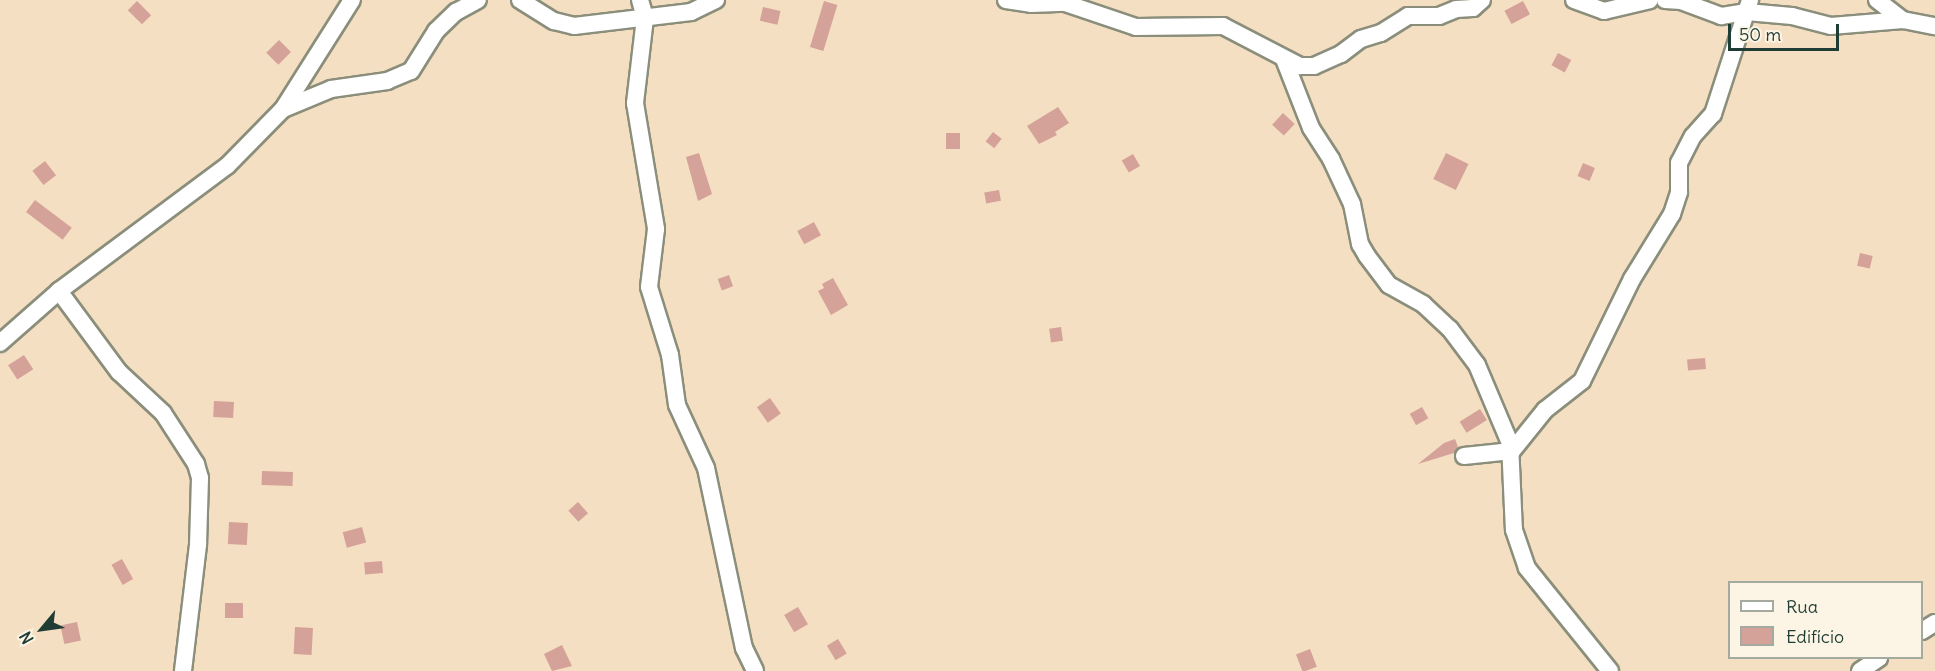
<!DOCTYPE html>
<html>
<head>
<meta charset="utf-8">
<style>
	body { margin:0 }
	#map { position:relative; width:1935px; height:671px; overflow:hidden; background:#f5dfc2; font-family:Delius,sans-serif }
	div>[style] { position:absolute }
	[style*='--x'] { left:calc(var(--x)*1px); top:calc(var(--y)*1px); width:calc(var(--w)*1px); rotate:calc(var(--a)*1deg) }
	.building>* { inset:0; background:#d5a299; transform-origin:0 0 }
	.roads { filter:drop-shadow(2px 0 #8a8e7b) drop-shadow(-2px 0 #8a8e7b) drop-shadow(0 2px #8a8e7b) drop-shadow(0 -2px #8a8e7b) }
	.street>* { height:16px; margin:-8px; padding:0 8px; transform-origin:8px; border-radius:8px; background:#fff }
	span { translate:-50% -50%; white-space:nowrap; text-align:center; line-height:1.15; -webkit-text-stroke:5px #fcf5e5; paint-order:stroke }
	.legend { position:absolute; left:1728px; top:581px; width:195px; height:78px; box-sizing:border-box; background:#fcf5e5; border:2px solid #a4ab9e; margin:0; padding:8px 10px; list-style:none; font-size:18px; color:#1f3d34 }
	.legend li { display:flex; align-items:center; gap:12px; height:30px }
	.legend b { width:30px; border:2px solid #a4ab9e }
	.north { position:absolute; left:12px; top:599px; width:60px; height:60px; -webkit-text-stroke:4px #fcf5e5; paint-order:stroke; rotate:241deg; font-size:16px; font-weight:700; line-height:24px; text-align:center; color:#1f3d34 }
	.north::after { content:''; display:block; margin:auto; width:21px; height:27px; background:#1f3d34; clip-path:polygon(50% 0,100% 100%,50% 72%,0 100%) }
	.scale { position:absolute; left:1728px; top:24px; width:111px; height:27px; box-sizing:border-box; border:3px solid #1f3d34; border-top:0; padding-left:8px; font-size:18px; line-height:21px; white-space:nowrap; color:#1f3d34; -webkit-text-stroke:4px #fcf5e5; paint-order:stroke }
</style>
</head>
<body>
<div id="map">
	<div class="building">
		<i style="left:137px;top:1px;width:20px;height:13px;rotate:45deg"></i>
		<i style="left:824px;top:1px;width:14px;height:48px;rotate:17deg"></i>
		<i style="left:1523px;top:1px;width:15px;height:21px;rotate:62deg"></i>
		<i style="left:763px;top:7px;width:18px;height:14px;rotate:13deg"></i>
		<i style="left:279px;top:40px;width:17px;height:18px;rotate:45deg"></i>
		<i style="left:1558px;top:53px;width:15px;height:14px;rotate:28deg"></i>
		<i style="clip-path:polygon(1058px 107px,1069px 123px,1055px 132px,1057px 135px,1039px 144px,1027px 126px)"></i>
		<i style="left:1283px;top:113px;width:16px;height:16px;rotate:43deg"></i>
		<i style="left:993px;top:132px;width:11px;height:12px;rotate:38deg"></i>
		<i style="left:946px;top:133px;width:14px;height:16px"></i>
		<i style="clip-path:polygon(699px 153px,712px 194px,698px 201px,686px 157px)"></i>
		<i style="left:1446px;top:153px;width:25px;height:29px;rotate:26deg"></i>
		<i style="left:1133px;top:154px;width:14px;height:13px;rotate:60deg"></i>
		<i style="left:45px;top:161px;width:18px;height:16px;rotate:52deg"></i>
		<i style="left:1583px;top:163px;width:13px;height:14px;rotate:23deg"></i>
		<i style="left:999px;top:190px;width:11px;height:15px;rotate:80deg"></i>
		<i style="left:35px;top:200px;width:46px;height:15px;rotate:37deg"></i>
		<i style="left:814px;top:222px;width:15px;height:19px;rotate:62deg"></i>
		<i style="left:1860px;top:253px;width:13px;height:13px;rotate:13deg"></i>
		<i style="left:729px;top:275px;width:12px;height:12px;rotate:70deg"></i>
		<i style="clip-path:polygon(833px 278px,848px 305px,831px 315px,818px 291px,824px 288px,822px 284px)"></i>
		<i style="left:1061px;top:327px;width:14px;height:12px;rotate:82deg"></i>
		<i style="left:24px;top:355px;width:17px;height:19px;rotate:57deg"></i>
		<i style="left:1705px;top:358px;width:11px;height:18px;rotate:85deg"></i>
		<i style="left:770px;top:398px;width:19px;height:16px;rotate:55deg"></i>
		<i style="left:214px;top:401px;width:20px;height:16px;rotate:3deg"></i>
		<i style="left:1422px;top:407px;width:13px;height:14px;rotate:61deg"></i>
		<i style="left:1480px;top:409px;width:13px;height:24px;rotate:58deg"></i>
		<i style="clip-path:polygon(1455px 439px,1458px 447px,1454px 453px,1418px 464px,1444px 443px)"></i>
		<i style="left:262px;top:471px;width:31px;height:14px;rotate:2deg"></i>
		<i style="left:578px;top:502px;width:15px;height:13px;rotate:48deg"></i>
		<i style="left:229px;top:522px;width:19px;height:22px;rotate:3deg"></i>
		<i style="left:362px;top:527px;width:16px;height:20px;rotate:75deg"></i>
		<i style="left:122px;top:559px;width:23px;height:12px;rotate:61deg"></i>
		<i style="left:382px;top:561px;width:12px;height:18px;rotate:85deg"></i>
		<i style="left:225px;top:603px;width:18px;height:15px"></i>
		<i style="left:798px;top:607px;width:20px;height:16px;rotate:60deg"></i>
		<i style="left:77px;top:622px;width:19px;height:17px;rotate:78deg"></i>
		<i style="left:295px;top:627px;width:18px;height:27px;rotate:3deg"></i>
		<i style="left:838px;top:639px;width:17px;height:13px;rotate:59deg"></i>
		<i style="clip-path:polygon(562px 645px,572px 666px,552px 671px,544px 654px)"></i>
		<i style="left:1310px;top:649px;width:19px;height:15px;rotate:69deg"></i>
	</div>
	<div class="roads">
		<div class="street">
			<i style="--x:520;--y:0;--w:40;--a:32"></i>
			<i style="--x:554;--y:21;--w:21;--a:14"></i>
			<i style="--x:574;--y:26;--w:118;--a:-6.8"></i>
			<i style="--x:691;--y:12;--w:28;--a:-26"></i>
			<i style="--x:640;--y:0;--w:19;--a:74"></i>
			<i style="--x:645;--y:18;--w:86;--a:96.7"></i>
			<i style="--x:635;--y:103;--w:128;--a:80.5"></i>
			<i style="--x:656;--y:229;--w:58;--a:96.9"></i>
			<i style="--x:649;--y:287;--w:71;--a:72.8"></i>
			<i style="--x:670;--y:355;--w:50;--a:82"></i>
			<i style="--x:677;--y:405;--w:69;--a:65.3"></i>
			<i style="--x:706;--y:468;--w:184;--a:78.1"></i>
			<i style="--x:744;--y:648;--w:25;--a:64"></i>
			<i style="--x:1006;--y:0;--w:25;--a:9"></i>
			<i style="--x:1031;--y:4;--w:34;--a:-2"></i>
			<i style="--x:1065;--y:3;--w:75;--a:18.7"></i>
			<i style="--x:1136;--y:27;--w:87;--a:-0.7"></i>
			<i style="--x:1223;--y:26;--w:87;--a:27.5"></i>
			<i style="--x:1300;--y:66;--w:14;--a:0"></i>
			<i style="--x:1314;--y:66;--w:30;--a:-24"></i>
			<i style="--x:1341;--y:54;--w:25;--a:-37"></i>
			<i style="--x:1361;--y:39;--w:21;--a:-17"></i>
			<i style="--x:1381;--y:33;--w:32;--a:-32"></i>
			<i style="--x:1408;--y:16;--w:31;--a:0"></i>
			<i style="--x:1439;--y:16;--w:18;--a:-22"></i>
			<i style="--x:1456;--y:9;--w:17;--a:-3"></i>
			<i style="--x:1473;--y:8;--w:12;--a:-42"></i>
			<i style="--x:1574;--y:0;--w:32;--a:20"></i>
			<i style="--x:1604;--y:11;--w:47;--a:-13.4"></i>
			<i style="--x:1665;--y:0;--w:16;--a:4"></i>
			<i style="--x:1681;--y:1;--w:43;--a:20.6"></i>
			<i style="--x:1721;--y:16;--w:26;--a:-9"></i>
			<i style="--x:1747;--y:12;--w:45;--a:5.1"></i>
			<i style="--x:1792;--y:16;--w:40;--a:14.4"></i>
			<i style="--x:1831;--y:26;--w:72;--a:-4.8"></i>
			<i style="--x:1877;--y:0;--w:33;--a:38"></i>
			<i style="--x:1903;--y:20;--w:33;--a:11"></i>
			<i style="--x:1284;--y:59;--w:74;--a:68.6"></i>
			<i style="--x:1311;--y:128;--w:37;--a:57"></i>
			<i style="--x:1331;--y:159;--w:50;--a:65"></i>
			<i style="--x:1352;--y:204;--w:41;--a:78.7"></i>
			<i style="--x:1360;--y:244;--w:14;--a:60"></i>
			<i style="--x:1367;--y:256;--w:36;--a:53"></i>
			<i style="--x:1389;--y:285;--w:39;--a:29"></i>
			<i style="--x:1423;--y:304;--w:37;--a:43"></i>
			<i style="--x:1450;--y:329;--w:45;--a:53.1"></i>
			<i style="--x:1477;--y:365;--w:85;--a:67.1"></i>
			<i style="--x:1510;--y:443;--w:87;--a:87.4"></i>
			<i style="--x:1514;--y:530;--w:40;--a:71.1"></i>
			<i style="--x:1527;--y:568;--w:132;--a:51.1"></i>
			<i style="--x:283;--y:109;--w:52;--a:-22.6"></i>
			<i style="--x:331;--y:89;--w:57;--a:-8.1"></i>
			<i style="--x:387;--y:81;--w:26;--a:-23"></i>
			<i style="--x:411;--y:71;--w:47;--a:-58"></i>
			<i style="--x:436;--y:31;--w:28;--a:-44"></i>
			<i style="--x:456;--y:12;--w:25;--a:-29"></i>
			<i style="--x:59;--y:291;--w:101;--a:53.5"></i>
			<i style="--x:119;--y:372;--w:60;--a:43"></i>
			<i style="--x:163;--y:413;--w:61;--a:57.1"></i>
			<i style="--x:196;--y:464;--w:15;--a:74"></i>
			<i style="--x:200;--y:478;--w:67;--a:91.7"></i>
			<i style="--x:198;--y:545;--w:127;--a:96.8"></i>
			<i style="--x:0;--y:343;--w:79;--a:-41.4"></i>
			<i style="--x:59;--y:291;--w:209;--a:-36.7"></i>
			<i style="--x:227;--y:166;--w:80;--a:-45.5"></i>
			<i style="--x:283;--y:109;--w:129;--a:-57.7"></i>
			<i style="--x:1464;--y:456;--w:48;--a:-5.9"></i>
			<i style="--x:1512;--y:451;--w:53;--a:-51.2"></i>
			<i style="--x:1545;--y:410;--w:47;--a:-38.1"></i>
			<i style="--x:1582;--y:381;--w:114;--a:-63.9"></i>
			<i style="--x:1632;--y:279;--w:76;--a:-58.4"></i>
			<i style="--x:1672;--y:214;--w:23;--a:-72"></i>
			<i style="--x:1679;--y:192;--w:29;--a:-90"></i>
			<i style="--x:1679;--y:163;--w:30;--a:-63"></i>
			<i style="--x:1693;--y:136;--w:30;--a:-48"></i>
			<i style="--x:1713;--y:114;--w:120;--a:-72"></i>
			<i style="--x:1922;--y:631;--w:15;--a:-32"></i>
			<i style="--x:1860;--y:671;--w:23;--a:-34"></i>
		</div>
	</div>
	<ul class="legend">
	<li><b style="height:8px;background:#fff"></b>Rua</li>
	<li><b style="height:16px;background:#d5a299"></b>Edifício</li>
	</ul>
	<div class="north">N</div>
	<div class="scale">50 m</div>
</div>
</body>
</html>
